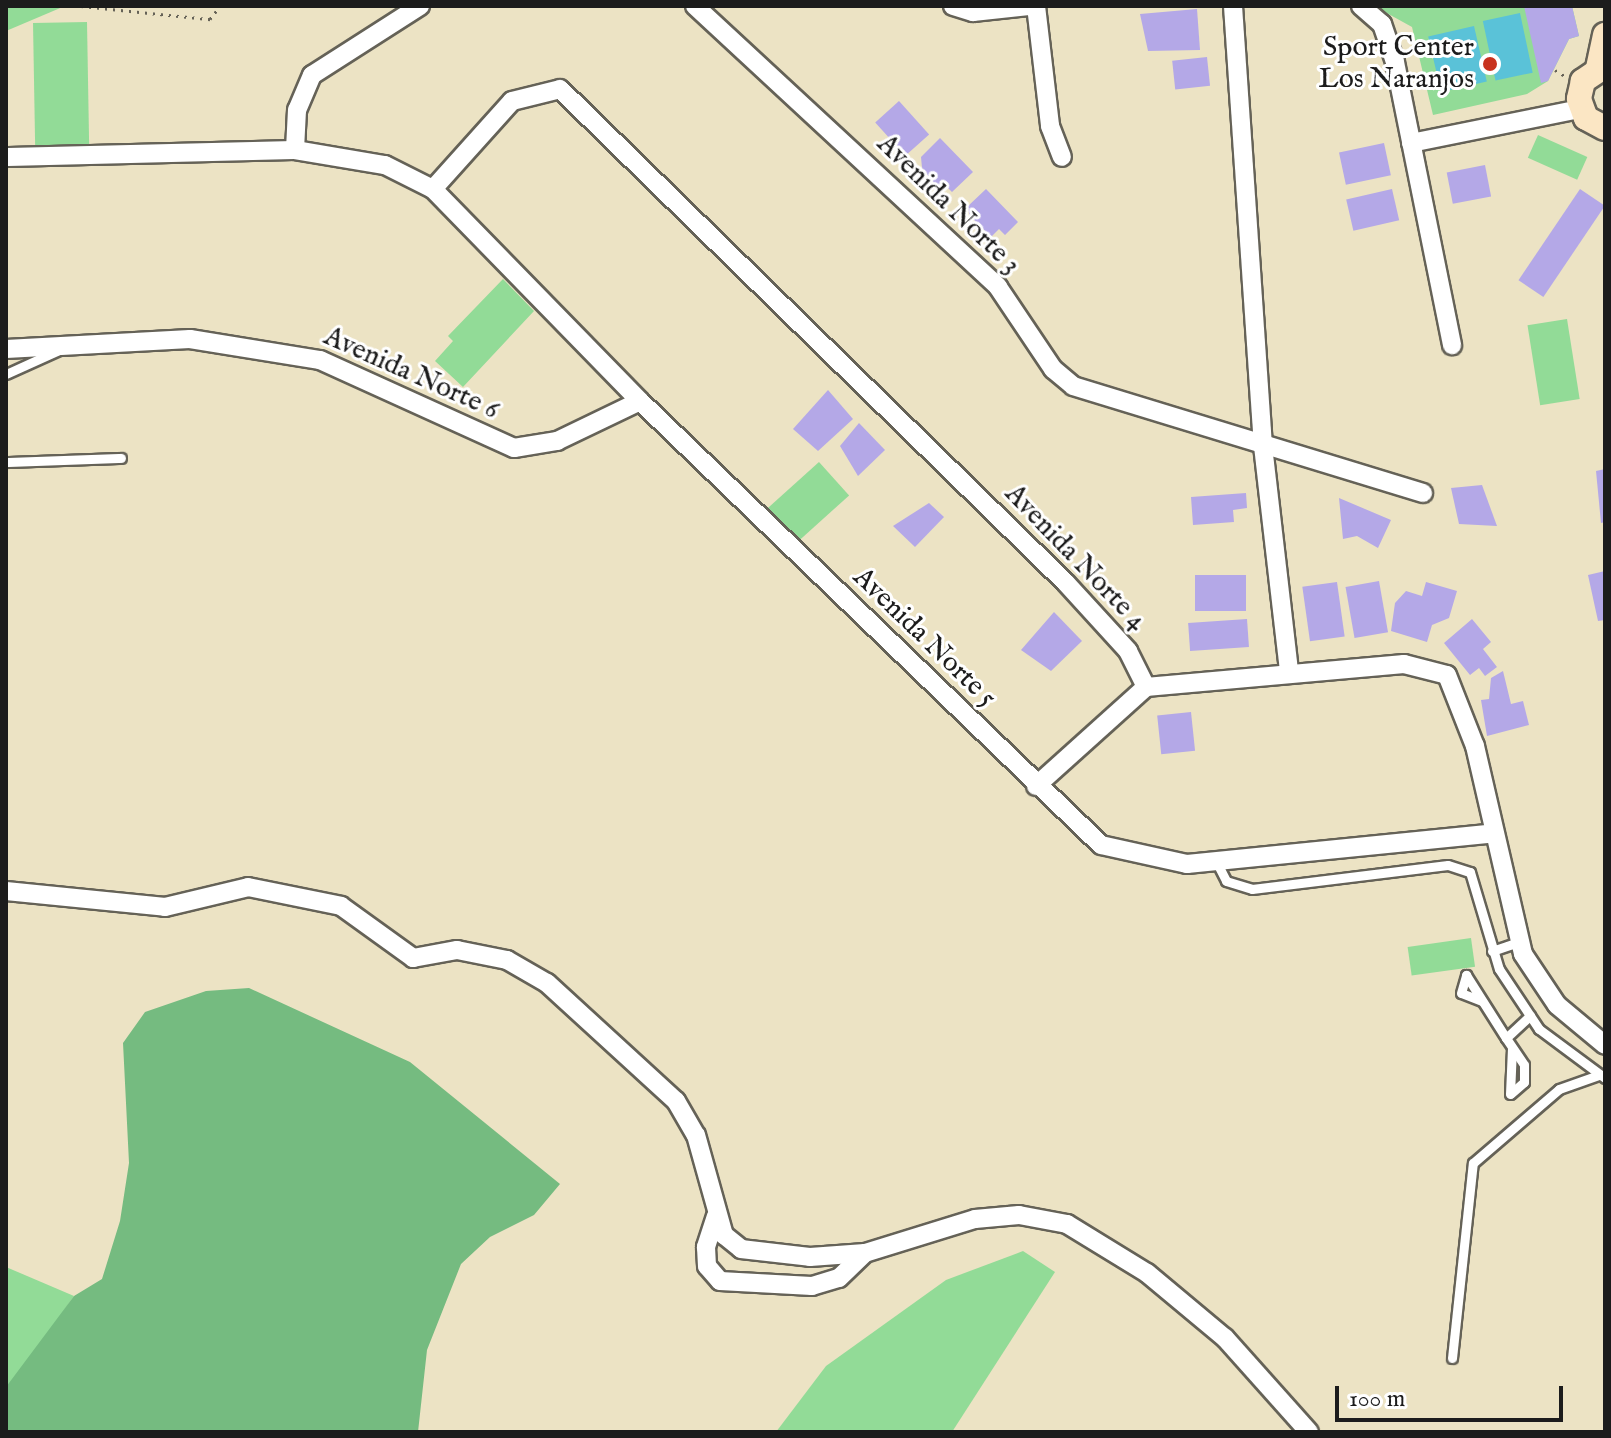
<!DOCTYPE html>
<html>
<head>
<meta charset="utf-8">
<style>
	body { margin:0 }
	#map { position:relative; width:1611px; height:1438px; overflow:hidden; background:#ece3c4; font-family:"IM FELL English",serif }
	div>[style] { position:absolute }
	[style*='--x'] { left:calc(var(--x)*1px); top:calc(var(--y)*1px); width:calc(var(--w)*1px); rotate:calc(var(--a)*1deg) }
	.green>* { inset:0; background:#92db97; transform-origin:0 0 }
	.forest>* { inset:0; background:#75bb80 }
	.water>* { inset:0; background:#5ac2d8; transform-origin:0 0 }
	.building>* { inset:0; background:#b4a8e7; transform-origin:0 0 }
	.path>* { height:3px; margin-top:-1.5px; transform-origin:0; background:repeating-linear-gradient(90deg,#656257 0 2px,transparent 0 8px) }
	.roads { filter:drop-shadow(2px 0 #656257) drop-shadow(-2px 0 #656257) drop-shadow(0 2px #656257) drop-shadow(0 -2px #656257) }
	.lane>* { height:9px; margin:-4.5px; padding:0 4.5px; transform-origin:4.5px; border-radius:4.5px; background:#fff }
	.street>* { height:18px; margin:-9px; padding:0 9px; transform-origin:9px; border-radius:9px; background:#fff }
	.secondary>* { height:24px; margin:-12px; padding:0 12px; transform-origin:12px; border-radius:12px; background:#fbe6c4 }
	.dots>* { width:22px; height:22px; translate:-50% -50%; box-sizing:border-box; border:4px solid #fff; border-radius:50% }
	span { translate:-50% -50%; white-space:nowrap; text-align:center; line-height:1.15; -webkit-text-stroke:6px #fff; paint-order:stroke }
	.poi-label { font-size:28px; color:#1c1c1c }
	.right { translate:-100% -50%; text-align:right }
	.street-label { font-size:28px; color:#1c1c1c }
	.frame { position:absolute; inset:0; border:8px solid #1c1c1c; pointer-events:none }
	.scale { position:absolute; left:1335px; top:1386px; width:228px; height:36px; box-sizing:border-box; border:4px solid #1c1c1c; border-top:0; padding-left:10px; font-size:24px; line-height:28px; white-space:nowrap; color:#1c1c1c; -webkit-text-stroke:6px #fff; paint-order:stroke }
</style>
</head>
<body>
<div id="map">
	<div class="green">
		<i style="clip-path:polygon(6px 6px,65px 6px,6px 31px)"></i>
		<i style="clip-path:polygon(1374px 6px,1572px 6px,1579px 36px,1569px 39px,1548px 81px,1527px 94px,1433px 115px,1412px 27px)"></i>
		<i style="left:87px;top:22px;width:126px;height:54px;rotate:89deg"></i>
		<i style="left:1538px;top:135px;width:54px;height:25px;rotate:24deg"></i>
		<i style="clip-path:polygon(503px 279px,534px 311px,463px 387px,435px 361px,453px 341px,448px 336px)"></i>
		<i style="left:1567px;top:319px;width:81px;height:40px;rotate:81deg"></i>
		<i style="left:819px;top:462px;width:45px;height:71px;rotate:48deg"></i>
		<i style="left:1471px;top:938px;width:29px;height:64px;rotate:82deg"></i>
		<i style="clip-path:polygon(1023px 1251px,1055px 1272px,952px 1432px,776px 1432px,826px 1366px,946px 1280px)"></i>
		<i style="clip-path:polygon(6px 1267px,74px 1296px,10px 1388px,6px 1387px)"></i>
	</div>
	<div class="forest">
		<i style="clip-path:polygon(249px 988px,410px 1062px,560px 1184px,534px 1215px,490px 1237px,461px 1264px,427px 1350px,418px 1432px,6px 1432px,6px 1387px,74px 1296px,102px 1279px,120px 1221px,129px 1163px,123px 1043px,145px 1012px,206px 991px)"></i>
	</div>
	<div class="water">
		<i style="left:1520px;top:13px;width:61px;height:38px;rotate:78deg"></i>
		<i style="left:1474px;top:26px;width:57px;height:47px;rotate:77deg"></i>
	</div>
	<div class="building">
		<i style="clip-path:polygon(1524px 6px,1572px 6px,1579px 36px,1569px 39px,1548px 81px,1541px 83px)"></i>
		<i style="clip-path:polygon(1197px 9px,1200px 50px,1148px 51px,1140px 14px)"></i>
		<i style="left:1207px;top:57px;width:29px;height:35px;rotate:84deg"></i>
		<i style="left:899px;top:101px;width:45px;height:32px;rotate:48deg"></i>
		<i style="clip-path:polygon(940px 138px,973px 172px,952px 192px,945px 185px,939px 190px,922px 168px,921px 157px)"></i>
		<i style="left:1384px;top:143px;width:33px;height:46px;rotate:78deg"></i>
		<i style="left:1485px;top:165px;width:32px;height:39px;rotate:79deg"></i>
		<i style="clip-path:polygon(986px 189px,1018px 222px,1005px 235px,999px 229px,991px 237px,970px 216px,967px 207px)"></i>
		<i style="left:1392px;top:189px;width:32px;height:47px;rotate:77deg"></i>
		<i style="left:1580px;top:189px;width:30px;height:110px;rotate:34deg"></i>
		<i style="clip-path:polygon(828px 390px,853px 419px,818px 451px,793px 429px)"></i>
		<i style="clip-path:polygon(859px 423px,885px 450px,858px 476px,840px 446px)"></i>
		<i style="clip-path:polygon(1605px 469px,1605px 522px,1601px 523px,1596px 471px)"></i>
		<i style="clip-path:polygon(1482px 485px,1497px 526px,1459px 524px,1451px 488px)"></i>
		<i style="clip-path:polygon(1246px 493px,1247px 508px,1233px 510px,1234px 522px,1193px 525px,1191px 497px)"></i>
		<i style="clip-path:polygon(1339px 498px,1391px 520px,1378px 548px,1357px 536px,1343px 539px)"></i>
		<i style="clip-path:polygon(929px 503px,944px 517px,915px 547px,893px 526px)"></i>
		<i style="clip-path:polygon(1605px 571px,1605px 620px,1598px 621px,1588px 575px)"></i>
		<i style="left:1246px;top:575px;width:36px;height:51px;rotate:90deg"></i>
		<i style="left:1379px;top:581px;width:52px;height:34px;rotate:80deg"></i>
		<i style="left:1337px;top:582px;width:55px;height:35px;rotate:82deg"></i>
		<i style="clip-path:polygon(1426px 582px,1457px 591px,1449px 618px,1432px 625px,1427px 642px,1391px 631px,1395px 603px,1406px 591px,1422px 596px)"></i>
		<i style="clip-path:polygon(1054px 612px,1082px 641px,1051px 671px,1021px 650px)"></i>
		<i style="left:1247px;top:619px;width:28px;height:59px;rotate:86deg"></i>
		<i style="clip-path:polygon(1472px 619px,1491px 642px,1483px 649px,1497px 667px,1485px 676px,1479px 668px,1470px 675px,1444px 643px)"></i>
		<i style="clip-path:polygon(1503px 671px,1511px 704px,1523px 701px,1529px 725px,1487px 736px,1481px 700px,1489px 699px,1491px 678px)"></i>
		<i style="left:1191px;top:712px;width:39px;height:34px;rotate:84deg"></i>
	</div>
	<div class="path">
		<i style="--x:81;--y:6;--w:130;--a:5.8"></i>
		<i style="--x:210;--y:19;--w:16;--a:-52"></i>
		<i style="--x:1555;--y:70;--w:12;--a:31"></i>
	</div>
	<div class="roads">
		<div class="lane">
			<i style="--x:6;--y:374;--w:56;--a:-24.3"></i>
			<i style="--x:6;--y:462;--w:115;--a:-2"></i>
			<i style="--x:1217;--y:863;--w:20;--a:63"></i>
			<i style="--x:1226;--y:881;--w:27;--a:17"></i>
			<i style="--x:1252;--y:889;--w:197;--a:-7"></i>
			<i style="--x:1448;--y:865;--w:23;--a:18"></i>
			<i style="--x:1470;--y:872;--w:101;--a:73.4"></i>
			<i style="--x:1499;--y:969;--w:72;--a:56.3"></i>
			<i style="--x:1539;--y:1029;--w:82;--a:36.6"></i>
			<i style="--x:1492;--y:951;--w:28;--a:-19"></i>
			<i style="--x:1482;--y:1001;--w:22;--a:-159"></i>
			<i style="--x:1461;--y:993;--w:19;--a:-74"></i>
			<i style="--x:1466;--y:975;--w:75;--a:57.6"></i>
			<i style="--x:1506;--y:1038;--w:33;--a:-43"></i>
			<i style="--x:1506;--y:1038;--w:32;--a:56"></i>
			<i style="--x:1524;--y:1065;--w:17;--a:90"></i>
			<i style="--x:1524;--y:1082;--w:18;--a:139"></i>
			<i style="--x:1510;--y:1094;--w:46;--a:-87.5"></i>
			<i style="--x:1452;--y:1358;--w:196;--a:-83.9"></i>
			<i style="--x:1473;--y:1163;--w:113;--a:-40.7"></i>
			<i style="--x:1559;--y:1089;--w:42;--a:-19.3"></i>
		</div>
		<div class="street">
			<i style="--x:420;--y:6;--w:128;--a:147.4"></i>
			<i style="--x:312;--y:75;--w:38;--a:113"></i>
			<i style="--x:297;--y:110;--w:40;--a:92.9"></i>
			<i style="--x:295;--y:150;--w:91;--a:9.5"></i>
			<i style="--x:385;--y:165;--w:54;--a:26.6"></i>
			<i style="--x:433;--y:189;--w:296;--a:45.7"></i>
			<i style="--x:640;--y:401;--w:640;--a:43.92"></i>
			<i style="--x:1101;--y:845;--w:88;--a:12.5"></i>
			<i style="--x:1187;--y:864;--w:304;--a:-5.7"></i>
			<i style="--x:695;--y:6;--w:413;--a:42.8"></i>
			<i style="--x:998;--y:287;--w:99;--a:56.1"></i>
			<i style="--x:1053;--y:369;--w:26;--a:40"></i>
			<i style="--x:1073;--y:386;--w:366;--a:17"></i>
			<i style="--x:953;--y:6;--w:21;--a:17"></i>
			<i style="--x:973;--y:12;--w:56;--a:-6.1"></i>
			<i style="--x:1036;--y:6;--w:121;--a:83.3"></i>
			<i style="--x:1050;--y:126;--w:33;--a:69"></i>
			<i style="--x:1233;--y:6;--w:441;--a:86.1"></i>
			<i style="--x:1263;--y:446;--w:227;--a:83.4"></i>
			<i style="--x:1361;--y:6;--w:28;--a:41"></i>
			<i style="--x:1382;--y:24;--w:40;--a:71.1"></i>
			<i style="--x:1395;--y:62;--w:289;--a:78.6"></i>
			<i style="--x:1411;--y:143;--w:172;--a:-11.4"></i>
			<i style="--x:6;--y:157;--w:289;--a:-1.4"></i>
			<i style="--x:433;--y:189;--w:118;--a:-48.1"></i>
			<i style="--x:512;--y:101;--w:49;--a:-14"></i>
			<i style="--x:560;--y:89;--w:707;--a:44.31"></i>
			<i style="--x:1066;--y:583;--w:92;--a:47.6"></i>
			<i style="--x:1128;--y:651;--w:40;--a:63.4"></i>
			<i style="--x:1146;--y:687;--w:259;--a:-5.1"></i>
			<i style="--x:1404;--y:664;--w:44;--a:14.3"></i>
			<i style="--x:1447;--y:675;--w:76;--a:68.5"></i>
			<i style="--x:1475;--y:746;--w:213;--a:77"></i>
			<i style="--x:1523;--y:954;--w:61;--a:56.3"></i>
			<i style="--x:1557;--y:1005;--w:62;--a:39.8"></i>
			<i style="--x:6;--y:349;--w:184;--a:-3.1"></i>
			<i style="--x:190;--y:339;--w:132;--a:9.2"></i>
			<i style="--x:320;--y:360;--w:213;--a:24.4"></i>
			<i style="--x:514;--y:448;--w:44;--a:-9.2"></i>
			<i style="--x:557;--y:441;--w:92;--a:-25.7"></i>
			<i style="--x:1036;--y:786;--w:148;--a:-42"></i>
			<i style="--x:6;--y:891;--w:160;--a:5.7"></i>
			<i style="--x:165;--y:907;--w:85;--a:-13.5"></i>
			<i style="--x:248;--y:887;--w:95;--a:11.5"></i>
			<i style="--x:341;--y:906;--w:89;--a:35.8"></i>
			<i style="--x:413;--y:958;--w:45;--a:-10.3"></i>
			<i style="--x:457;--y:950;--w:51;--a:11.3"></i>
			<i style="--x:507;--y:960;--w:46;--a:29.9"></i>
			<i style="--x:547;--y:983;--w:175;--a:42.5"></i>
			<i style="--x:676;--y:1101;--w:39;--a:60"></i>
			<i style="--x:696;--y:1135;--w:104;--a:74.4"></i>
			<i style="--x:724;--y:1235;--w:22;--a:39"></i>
			<i style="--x:741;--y:1249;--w:69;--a:6.6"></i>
			<i style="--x:810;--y:1257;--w:55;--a:-4.2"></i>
			<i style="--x:865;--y:1253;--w:115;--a:-17.2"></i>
			<i style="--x:975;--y:1219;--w:44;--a:-5.2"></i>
			<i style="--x:1019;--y:1215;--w:49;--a:10.6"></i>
			<i style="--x:1067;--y:1224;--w:94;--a:31.5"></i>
			<i style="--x:1147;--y:1273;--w:102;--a:39.8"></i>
			<i style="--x:1225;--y:1338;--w:126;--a:48.2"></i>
			<i style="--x:716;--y:1216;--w:33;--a:108"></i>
			<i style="--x:706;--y:1247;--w:19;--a:87"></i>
			<i style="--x:707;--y:1266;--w:20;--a:49"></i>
			<i style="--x:720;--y:1281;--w:92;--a:3.1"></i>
			<i style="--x:812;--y:1286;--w:28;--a:-17"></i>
			<i style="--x:839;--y:1278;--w:36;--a:-44"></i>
		</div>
		<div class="secondary">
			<i style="--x:1605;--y:66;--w:27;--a:146"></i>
			<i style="--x:1583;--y:81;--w:18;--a:103"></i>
			<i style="--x:1579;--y:99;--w:20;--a:70"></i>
			<i style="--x:1586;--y:118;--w:21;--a:28"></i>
			<i style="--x:1598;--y:68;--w:34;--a:-78"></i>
		</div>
	</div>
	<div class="dots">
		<i style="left:1490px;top:64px;background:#c8321e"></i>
	</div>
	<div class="poi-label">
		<span class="right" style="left:1474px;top:64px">Sport Center<br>Los Naranjos</span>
	</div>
	<div class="street-label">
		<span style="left:948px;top:205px;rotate:44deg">Avenida Norte 3</span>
		<span style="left:411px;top:374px;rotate:24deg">Avenida Norte 6</span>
		<span style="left:1075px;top:558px;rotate:46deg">Avenida Norte 4</span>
		<span style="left:924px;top:638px;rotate:44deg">Avenida Norte 5</span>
	</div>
	<div class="frame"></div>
	<div class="scale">100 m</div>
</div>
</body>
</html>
